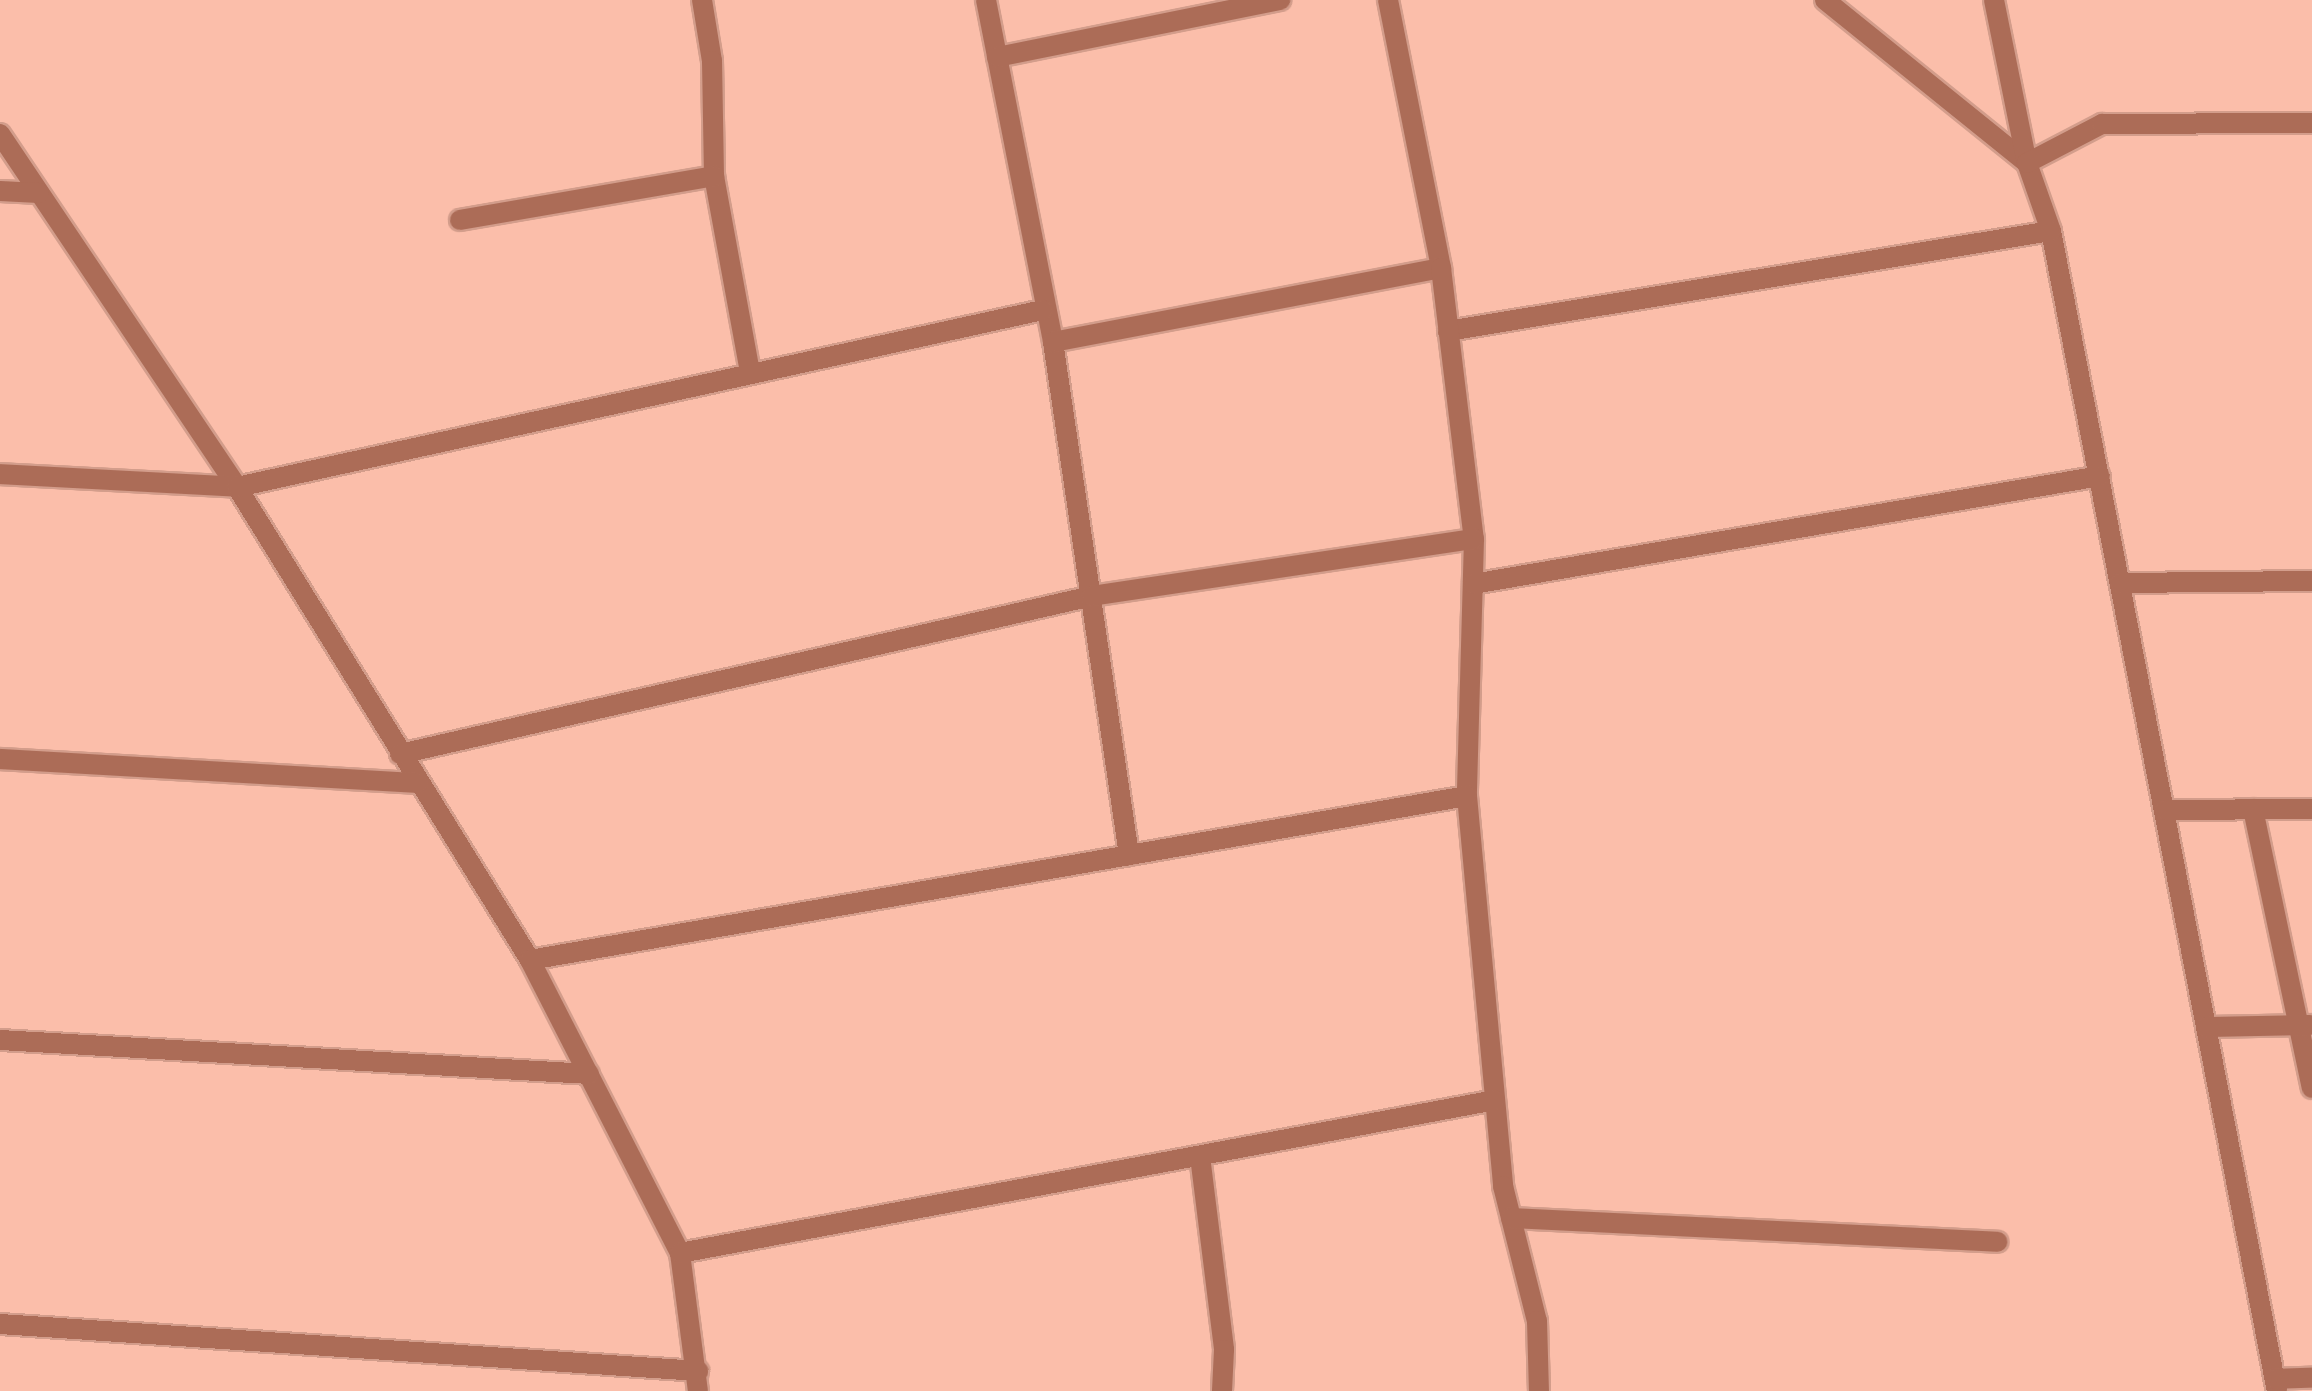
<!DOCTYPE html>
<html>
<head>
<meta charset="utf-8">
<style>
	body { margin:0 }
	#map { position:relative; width:2312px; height:1391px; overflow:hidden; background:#fbbeaa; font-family:"DejaVu Sans",sans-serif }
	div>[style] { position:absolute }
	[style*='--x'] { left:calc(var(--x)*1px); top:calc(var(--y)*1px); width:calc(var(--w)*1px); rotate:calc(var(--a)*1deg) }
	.roads { filter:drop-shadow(2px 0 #d39d8b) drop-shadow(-2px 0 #d39d8b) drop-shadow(0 2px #d39d8b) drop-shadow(0 -2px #d39d8b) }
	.minor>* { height:20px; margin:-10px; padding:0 10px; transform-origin:10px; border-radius:10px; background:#ac6c57 }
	span { translate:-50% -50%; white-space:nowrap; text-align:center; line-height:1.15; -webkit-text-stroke:7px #fbbeaa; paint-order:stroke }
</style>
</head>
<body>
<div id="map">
	<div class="roads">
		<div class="minor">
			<i style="--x:702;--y:0;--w:62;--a:80.7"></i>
			<i style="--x:712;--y:61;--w:115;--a:89"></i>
			<i style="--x:714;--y:176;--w:200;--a:79.6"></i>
			<i style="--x:986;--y:0;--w:349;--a:78.9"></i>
			<i style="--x:1053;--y:342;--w:519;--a:81.57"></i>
			<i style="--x:1388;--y:0;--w:273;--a:78.8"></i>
			<i style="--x:1825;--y:0;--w:260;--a:38.9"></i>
			<i style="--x:1994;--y:0;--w:166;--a:78.6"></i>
			<i style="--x:2027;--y:163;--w:72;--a:70.6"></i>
			<i style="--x:2051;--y:231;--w:1182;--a:78.98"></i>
			<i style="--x:997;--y:57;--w:289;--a:-11.4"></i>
			<i style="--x:0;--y:134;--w:425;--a:56.1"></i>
			<i style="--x:237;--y:487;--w:556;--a:58.22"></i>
			<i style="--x:530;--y:960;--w:329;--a:62.9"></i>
			<i style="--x:680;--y:1253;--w:139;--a:82.6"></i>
			<i style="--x:2027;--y:163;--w:85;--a:-27.5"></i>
			<i style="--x:2102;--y:124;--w:210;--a:-0.3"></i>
			<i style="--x:0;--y:191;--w:39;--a:3"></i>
			<i style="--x:460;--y:220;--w:258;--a:-9.8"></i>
			<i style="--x:1448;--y:331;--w:611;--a:-9.42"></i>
			<i style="--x:1053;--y:342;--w:395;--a:-10.8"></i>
			<i style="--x:1441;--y:268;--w:273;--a:83.1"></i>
			<i style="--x:1474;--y:539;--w:257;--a:91.6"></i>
			<i style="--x:1467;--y:796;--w:392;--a:84.7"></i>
			<i style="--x:1503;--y:1186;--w:139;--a:75.9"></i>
			<i style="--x:1537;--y:1321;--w:70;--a:88.4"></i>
			<i style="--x:0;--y:474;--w:237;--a:3.1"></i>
			<i style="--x:237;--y:487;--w:825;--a:-12.39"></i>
			<i style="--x:2120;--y:583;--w:192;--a:-0.6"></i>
			<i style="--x:1473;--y:584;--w:636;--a:-9.77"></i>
			<i style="--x:400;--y:754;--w:710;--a:-12.86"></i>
			<i style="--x:1092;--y:596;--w:386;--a:-8.5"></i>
			<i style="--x:0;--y:759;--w:418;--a:3.3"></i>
			<i style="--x:2253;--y:809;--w:285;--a:78.1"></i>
			<i style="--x:2165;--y:810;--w:147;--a:-0.4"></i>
			<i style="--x:530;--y:960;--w:951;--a:-9.93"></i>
			<i style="--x:2206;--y:1027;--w:104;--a:-1.1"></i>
			<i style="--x:0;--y:1040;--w:590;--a:3.3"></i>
			<i style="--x:1200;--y:1156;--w:195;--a:82.9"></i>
			<i style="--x:1224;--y:1350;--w:41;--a:92.8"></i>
			<i style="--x:1511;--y:1218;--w:487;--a:2.8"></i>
			<i style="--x:680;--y:1253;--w:829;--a:-10.63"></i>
			<i style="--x:0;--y:1324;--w:700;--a:3.85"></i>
			<i style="--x:2275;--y:1379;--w:37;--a:-2"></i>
		</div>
	</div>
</div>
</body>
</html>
